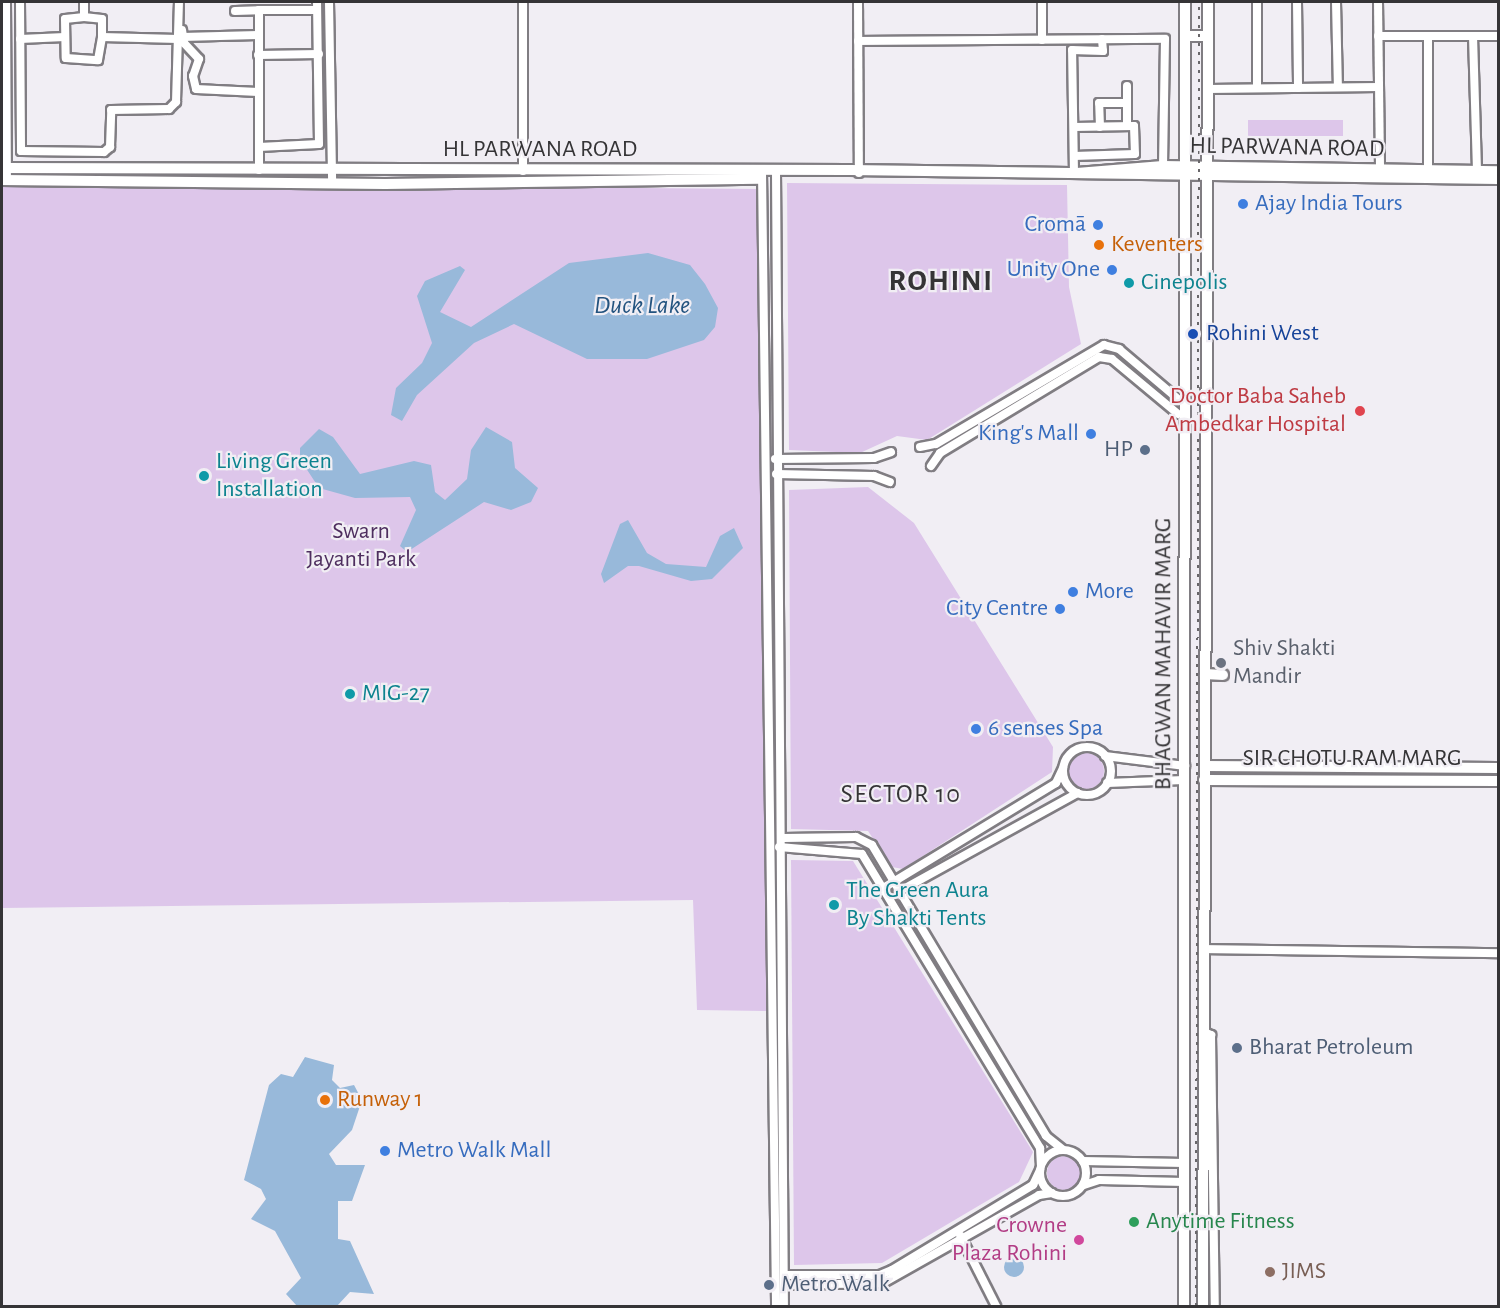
<!DOCTYPE html>
<html>
<head>
<meta charset="utf-8">
<style>
	body { margin:0 }
	#map { position:relative; width:1500px; height:1308px; overflow:hidden; background:#f1eef4; font-family:"Alegreya Sans",sans-serif }
	div>[style] { position:absolute }
	[style*='--x'] { left:calc(var(--x)*1px); top:calc(var(--y)*1px); width:calc(var(--w)*1px); rotate:calc(var(--a)*1deg) }
	.green>* { inset:0; background:#ddc6ea; transform-origin:0 0 }
	.round { border-radius:50% }
	.water>* { inset:0; background:#98b9da }
	.roads { filter:drop-shadow(2px 0 #807d82) drop-shadow(-2px 0 #807d82) drop-shadow(0 2px #807d82) drop-shadow(0 -2px #807d82) }
	.street>* { height:8px; margin:-4px; padding:0 4px; transform-origin:4px; border-radius:4px; background:#fff }
	.street>.ring { margin:-4px; padding:0; box-sizing:content-box; background:none; border:8px solid #fff; border-radius:50% }
	.secondary>* { height:10px; margin:-5px; padding:0 5px; transform-origin:5px; border-radius:5px; background:#fff }
	.rail>* { height:2px; margin-top:-1px; transform-origin:0; background:repeating-linear-gradient(90deg,#69676a 0 3px,transparent 0 9px) }
	.dots>* { width:16px; height:16px; translate:-50% -50%; box-sizing:border-box; border:3px solid #f1eef4; border-radius:50% }
	span { translate:-50% -50%; white-space:nowrap; text-align:center; line-height:1.15; -webkit-text-stroke:4.5px #f1eef4; paint-order:stroke }
	.street-label { font-size:24px; color:#353436 }
	.shop-label { font-size:24px; color:#366cbe }
	.left { translate:0 -50%; text-align:left }
	.right { translate:-100% -50%; text-align:right }
	.food-label { font-size:24px; color:#c56008 }
	.culture-label { font-size:24px; color:#0d838f }
	.transit-label { font-size:24px; color:#164399 }
	.health-label { font-size:24px; color:#be3a42 }
	.service-label { font-size:24px; color:#4e5e75 }
	.park-label { font-size:24px; color:#4e2e5f }
	.worship-label { font-size:24px; color:#5b616d }
	.leisure-label { font-size:24px; color:#27864d }
	.hotel-label { font-size:24px; color:#b23c85 }
	.education-label { font-size:24px; color:#785e54 }
	.water-label { font-size:26px; color:#23537f; font-style:italic }
	.neighbourhood-label { font-size:26px; color:#353436; letter-spacing:1.5px }
	.district-label { font-size:30px; color:#353436; font-weight:700; letter-spacing:1.5px }
	.frame { position:absolute; inset:0; border:3px solid #353436; pointer-events:none }
</style>
</head>
<body>
<div id="map">
	<div class="green">
		<i style="left:1248px;top:120px;width:95px;height:16px"></i>
		<i style="clip-path:polygon(2px 183px,765px 189px,768px 1011px,697px 1010px,693px 900px,2px 908px)"></i>
		<i style="clip-path:polygon(787px 183px,1067px 185px,1069px 287px,1081px 344px,927px 440px,897px 436px,860px 453px,789px 450px)"></i>
		<i style="clip-path:polygon(868px 487px,914px 523px,1053px 747px,1052px 772px,903px 869px,892px 867px,868px 831px,791px 829px,789px 490px)"></i>
		<i class="round" style="left:1068px;top:753px;width:36px;height:36px"></i>
		<i style="clip-path:polygon(791px 860px,853px 861px,1033px 1152px,1019px 1182px,882px 1263px,794px 1265px)"></i>
		<i class="round" style="left:1047px;top:1156px;width:34px;height:34px"></i>
	</div>
	<div class="water">
		<i style="clip-path:polygon(648px 253px,690px 265px,705px 284px,718px 308px,715px 327px,704px 340px,647px 359px,587px 359px,514px 324px,474px 343px,417px 395px,402px 421px,391px 415px,396px 388px,422px 363px,432px 343px,417px 296px,425px 281px,460px 266px,465px 270px,440px 312px,471px 327px,569px 263px)"></i>
		<i style="clip-path:polygon(486px 427px,512px 442px,515px 468px,538px 488px,531px 502px,511px 510px,484px 502px,407px 552px,400px 546px,416px 510px,410px 497px,355px 498px,319px 488px,300px 459px,300px 448px,319px 429px,333px 437px,360px 474px,414px 461px,431px 465px,435px 492px,445px 500px,467px 479px,471px 450px)"></i>
		<i style="clip-path:polygon(628px 520px,647px 553px,666px 564px,706px 567px,720px 536px,734px 528px,743px 548px,712px 579px,691px 581px,639px 566px,628px 566px,604px 583px,601px 574px,620px 524px)"></i>
		<i style="clip-path:polygon(305px 1057px,334px 1065px,332px 1080px,340px 1088px,354px 1085px,362px 1100px,352px 1130px,329px 1154px,336px 1165px,365px 1165px,352px 1201px,338px 1201px,338px 1239px,350px 1241px,374px 1294px,350px 1292px,337px 1306px,297px 1306px,286px 1294px,301px 1278px,275px 1231px,251px 1219px,266px 1199px,261px 1189px,244px 1180px,269px 1085px,281px 1074px,293px 1077px)"></i>
		<i class="round" style="left:1004px;top:1257px;width:20px;height:20px"></i>
	</div>
	<div class="roads">
		<div class="street">
			<i style="--x:20;--y:2;--w:149;--a:89.6"></i>
			<i style="--x:21;--y:151;--w:83;--a:0.7"></i>
			<i style="--x:104;--y:152;--w:8;--a:-40"></i>
			<i style="--x:110;--y:147;--w:37;--a:-88"></i>
			<i style="--x:111;--y:110;--w:58;--a:-1"></i>
			<i style="--x:169;--y:109;--w:10;--a:-45"></i>
			<i style="--x:176;--y:102;--w:100;--a:-88.3"></i>
			<i style="--x:84;--y:2;--w:15;--a:90"></i>
			<i style="--x:84;--y:17;--w:19;--a:174"></i>
			<i style="--x:65;--y:19;--w:39;--a:89"></i>
			<i style="--x:66;--y:58;--w:32;--a:4"></i>
			<i style="--x:98;--y:60;--w:23;--a:-80"></i>
			<i style="--x:329;--y:2;--w:179;--a:89"></i>
			<i style="--x:523;--y:2;--w:169;--a:90"></i>
			<i style="--x:858;--y:2;--w:171;--a:89.7"></i>
			<i style="--x:1257;--y:2;--w:86;--a:90"></i>
			<i style="--x:1297;--y:2;--w:86;--a:89.3"></i>
			<i style="--x:1336;--y:2;--w:85;--a:88.7"></i>
			<i style="--x:1378;--y:2;--w:169;--a:89.3"></i>
			<i style="--x:235;--y:11;--w:24;--a:-2"></i>
			<i style="--x:84;--y:17;--w:18;--a:6"></i>
			<i style="--x:102;--y:19;--w:18;--a:90"></i>
			<i style="--x:102;--y:37;--w:76;--a:1.5"></i>
			<i style="--x:182;--y:30;--w:13;--a:81"></i>
			<i style="--x:184;--y:43;--w:22;--a:47"></i>
			<i style="--x:199;--y:59;--w:18;--a:109"></i>
			<i style="--x:193;--y:76;--w:13;--a:77"></i>
			<i style="--x:196;--y:89;--w:62;--a:2.8"></i>
			<i style="--x:1378;--y:36;--w:120;--a:0"></i>
			<i style="--x:1473;--y:36;--w:136;--a:88.3"></i>
			<i style="--x:182;--y:37;--w:76;--a:-1.5"></i>
			<i style="--x:20;--y:39;--w:45;--a:-2.5"></i>
			<i style="--x:1042;--y:40;--w:38;--a:-90"></i>
			<i style="--x:858;--y:41;--w:307;--a:-0.4"></i>
			<i style="--x:1165;--y:39;--w:130;--a:90.9"></i>
			<i style="--x:258;--y:55;--w:61;--a:-0.9"></i>
			<i style="--x:1208;--y:89;--w:171;--a:-0.7"></i>
			<i style="--x:1127;--y:103;--w:23;--a:90"></i>
			<i style="--x:1074;--y:127;--w:60;--a:-1"></i>
			<i style="--x:1134;--y:126;--w:28;--a:88"></i>
			<i style="--x:1135;--y:154;--w:61;--a:178.1"></i>
			<i style="--x:1100;--y:127;--w:24;--a:-92"></i>
			<i style="--x:1099;--y:103;--w:28;--a:0"></i>
			<i style="--x:1127;--y:103;--w:17;--a:-90"></i>
			<i style="--x:259;--y:147;--w:60;--a:-2.9"></i>
			<i style="--x:319;--y:144;--w:142;--a:-90.8"></i>
			<i style="--x:259;--y:170;--w:160;--a:-90"></i>
			<i style="--x:259;--y:10;--w:58;--a:0"></i>
			<i style="--x:1428;--y:170;--w:134;--a:-90"></i>
			<i style="--x:762;--y:172;--w:1134;--a:89.29"></i>
			<i style="--x:776;--y:172;--w:1134;--a:89.6"></i>
			<i style="--x:1074;--y:173;--w:123;--a:-90.9"></i>
			<i style="--x:1072;--y:50;--w:31;--a:2"></i>
			<i style="--x:1103;--y:51;--w:12;--a:-95"></i>
			<i style="--x:920;--y:447;--w:16;--a:-11"></i>
			<i style="--x:936;--y:444;--w:195;--a:-30.5"></i>
			<i style="--x:1104;--y:345;--w:16;--a:15"></i>
			<i style="--x:1119;--y:349;--w:77;--a:40.3"></i>
			<i style="--x:775;--y:459;--w:99;--a:-0.6"></i>
			<i style="--x:874;--y:458;--w:18;--a:-19"></i>
			<i style="--x:931;--y:466;--w:16;--a:-55"></i>
			<i style="--x:940;--y:453;--w:186;--a:-31.1"></i>
			<i style="--x:1099;--y:357;--w:13;--a:9"></i>
			<i style="--x:1112;--y:359;--w:86;--a:39.8"></i>
			<i style="--x:776;--y:474;--w:98;--a:1.2"></i>
			<i style="--x:874;--y:476;--w:17;--a:21"></i>
			<i class="ring" style="left:1063px;top:747px;width:40px;height:40px"></i>
			<i style="--x:1105;--y:756;--w:81;--a:7.1"></i>
			<i style="--x:1107;--y:783;--w:77;--a:-2.2"></i>
			<i style="--x:783;--y:838;--w:73;--a:-0.8"></i>
			<i style="--x:856;--y:837;--w:18;--a:27"></i>
			<i style="--x:872;--y:845;--w:339;--a:59.1"></i>
			<i style="--x:1046;--y:1136;--w:21;--a:39"></i>
			<i style="--x:779;--y:847;--w:83;--a:4.8"></i>
			<i style="--x:862;--y:854;--w:344;--a:58.8"></i>
			<i style="--x:1040;--y:1148;--w:17;--a:87"></i>
			<i style="--x:885;--y:887;--w:200;--a:-31.3"></i>
			<i style="--x:1056;--y:783;--w:17;--a:-65"></i>
			<i style="--x:898;--y:892;--w:205;--a:-28.9"></i>
			<i style="--x:1204;--y:949;--w:294;--a:0.8"></i>
			<i style="--x:1204;--y:1032;--w:8;--a:23"></i>
			<i style="--x:1211;--y:1035;--w:271;--a:89.2"></i>
			<i class="ring" style="left:1040px;top:1150px;width:38px;height:38px"></i>
			<i style="--x:1083;--y:1161;--w:101;--a:1.1"></i>
			<i style="--x:1084;--y:1185;--w:16;--a:-18"></i>
			<i style="--x:1099;--y:1180;--w:85;--a:1.3"></i>
			<i style="--x:960;--y:1235;--w:80;--a:63.1"></i>
			<i style="--x:784;--y:1275;--w:96;--a:0"></i>
			<i style="--x:880;--y:1275;--w:13;--a:-23"></i>
			<i style="--x:892;--y:1270;--w:165;--a:-31.1"></i>
			<i style="--x:1033;--y:1185;--w:17;--a:-65"></i>
			<i style="--x:784;--y:1285;--w:99;--a:-1.2"></i>
			<i style="--x:883;--y:1283;--w:179;--a:-29.4"></i>
			<i style="--x:1039;--y:1195;--w:13;--a:-9"></i>
		</div>
		<div class="secondary">
			<i style="--x:5;--y:2;--w:173;--a:89.7"></i>
			<i style="--x:1185;--y:36;--w:23;--a:0"></i>
			<i style="--x:2;--y:168;--w:848;--a:0.14"></i>
			<i style="--x:850;--y:170;--w:648;--a:0.8"></i>
			<i style="--x:1077;--y:173;--w:86;--a:-4.7"></i>
			<i style="--x:1163;--y:166;--w:335;--a:0.9"></i>
			<i style="--x:2;--y:180;--w:383;--a:0.6"></i>
			<i style="--x:385;--y:184;--w:374;--a:-0.8"></i>
			<i style="--x:1205;--y:674;--w:18;--a:3"></i>
			<i style="--x:1205;--y:766;--w:293;--a:0.4"></i>
			<i style="--x:1204;--y:780;--w:294;--a:0.2"></i>
			<i style="--x:1184;--y:1306;--w:1304;--a:-89.96"></i>
			<i style="--x:1203;--y:1306;--w:1304;--a:-89.78"></i>
		</div>
	</div>
	<div class="rail">
		<i style="--x:1196;--y:1306;--w:1304;--a:-89.87"></i>
	</div>
	<div class="dots">
		<i style="left:1243px;top:204px;background:#3f7fe0"></i>
		<i style="left:1098px;top:225px;background:#3f7fe0"></i>
		<i style="left:1099px;top:245px;background:#e8710a"></i>
		<i style="left:1112px;top:270px;background:#3f7fe0"></i>
		<i style="left:1129px;top:283px;background:#0f9aa8"></i>
		<i style="left:1193px;top:334px;background:#1a4fb4"></i>
		<i style="left:1360px;top:411px;background:#e0444e"></i>
		<i style="left:1091px;top:434px;background:#3f7fe0"></i>
		<i style="left:1145px;top:450px;background:#5c6f8a"></i>
		<i style="left:204px;top:476px;background:#0f9aa8"></i>
		<i style="left:1073px;top:592px;background:#3f7fe0"></i>
		<i style="left:1060px;top:609px;background:#3f7fe0"></i>
		<i style="left:1221px;top:663px;background:#6b7280"></i>
		<i style="left:350px;top:694px;background:#0f9aa8"></i>
		<i style="left:976px;top:729px;background:#3f7fe0"></i>
		<i style="left:834px;top:905px;background:#0f9aa8"></i>
		<i style="left:1237px;top:1048px;background:#5c6f8a"></i>
		<i style="left:325px;top:1100px;background:#e8710a"></i>
		<i style="left:385px;top:1151px;background:#3f7fe0"></i>
		<i style="left:1134px;top:1222px;background:#2e9e5b"></i>
		<i style="left:1079px;top:1240px;background:#d1479c"></i>
		<i style="left:1270px;top:1272px;background:#8d6e63"></i>
		<i style="left:769px;top:1285px;background:#5c6f8a"></i>
	</div>
	<div class="street-label">
		<span style="left:1287px;top:148px;rotate:1deg">HL PARWANA ROAD</span>
		<span style="left:540px;top:150px">HL PARWANA ROAD</span>
		<span style="left:1164px;top:654px;rotate:-90deg">BHAGWAN MAHAVIR MARG</span>
		<span style="left:1352px;top:759px">SIR CHOTU RAM MARG</span>
	</div>
	<div class="shop-label">
		<span class="left" style="left:1255px;top:204px">Ajay India Tours</span>
		<span class="right" style="left:1086px;top:225px">Cromā</span>
		<span class="right" style="left:1100px;top:270px">Unity One</span>
		<span class="right" style="left:1079px;top:434px">King's Mall</span>
		<span class="left" style="left:1085px;top:592px">More</span>
		<span class="right" style="left:1048px;top:609px">City Centre</span>
		<span class="left" style="left:988px;top:729px">6 senses Spa</span>
		<span class="left" style="left:397px;top:1151px">Metro Walk Mall</span>
	</div>
	<div class="food-label">
		<span class="left" style="left:1111px;top:245px">Keventers</span>
		<span class="left" style="left:337px;top:1100px">Runway 1</span>
	</div>
	<div class="culture-label">
		<span class="left" style="left:1141px;top:283px">Cinepolis</span>
		<span class="left" style="left:216px;top:476px">Living Green<br>Installation</span>
		<span class="left" style="left:362px;top:694px">MIG-27</span>
		<span class="left" style="left:846px;top:905px">The Green Aura<br>By Shakti Tents</span>
	</div>
	<div class="transit-label">
		<span class="left" style="left:1206px;top:334px">Rohini West</span>
	</div>
	<div class="health-label">
		<span class="right" style="left:1346px;top:411px">Doctor Baba Saheb<br>Ambedkar Hospital</span>
	</div>
	<div class="service-label">
		<span class="right" style="left:1133px;top:450px">HP</span>
		<span class="left" style="left:1249px;top:1048px">Bharat Petroleum</span>
		<span class="left" style="left:781px;top:1285px">Metro Walk</span>
	</div>
	<div class="park-label">
		<span style="left:361px;top:546px">Swarn<br>Jayanti Park</span>
	</div>
	<div class="worship-label">
		<span class="left" style="left:1233px;top:663px">Shiv Shakti<br>Mandir</span>
	</div>
	<div class="leisure-label">
		<span class="left" style="left:1146px;top:1222px">Anytime Fitness</span>
	</div>
	<div class="hotel-label">
		<span class="right" style="left:1067px;top:1240px">Crowne<br>Plaza Rohini</span>
	</div>
	<div class="education-label">
		<span class="left" style="left:1282px;top:1272px">JIMS</span>
	</div>
	<div class="water-label">
		<span style="left:642px;top:306px">Duck Lake</span>
	</div>
	<div class="neighbourhood-label">
		<span style="left:901px;top:795px">SECTOR 10</span>
	</div>
	<div class="district-label">
		<span style="left:941px;top:281px">ROHINI</span>
	</div>
	<div class="frame"></div>
</div>
</body>
</html>
